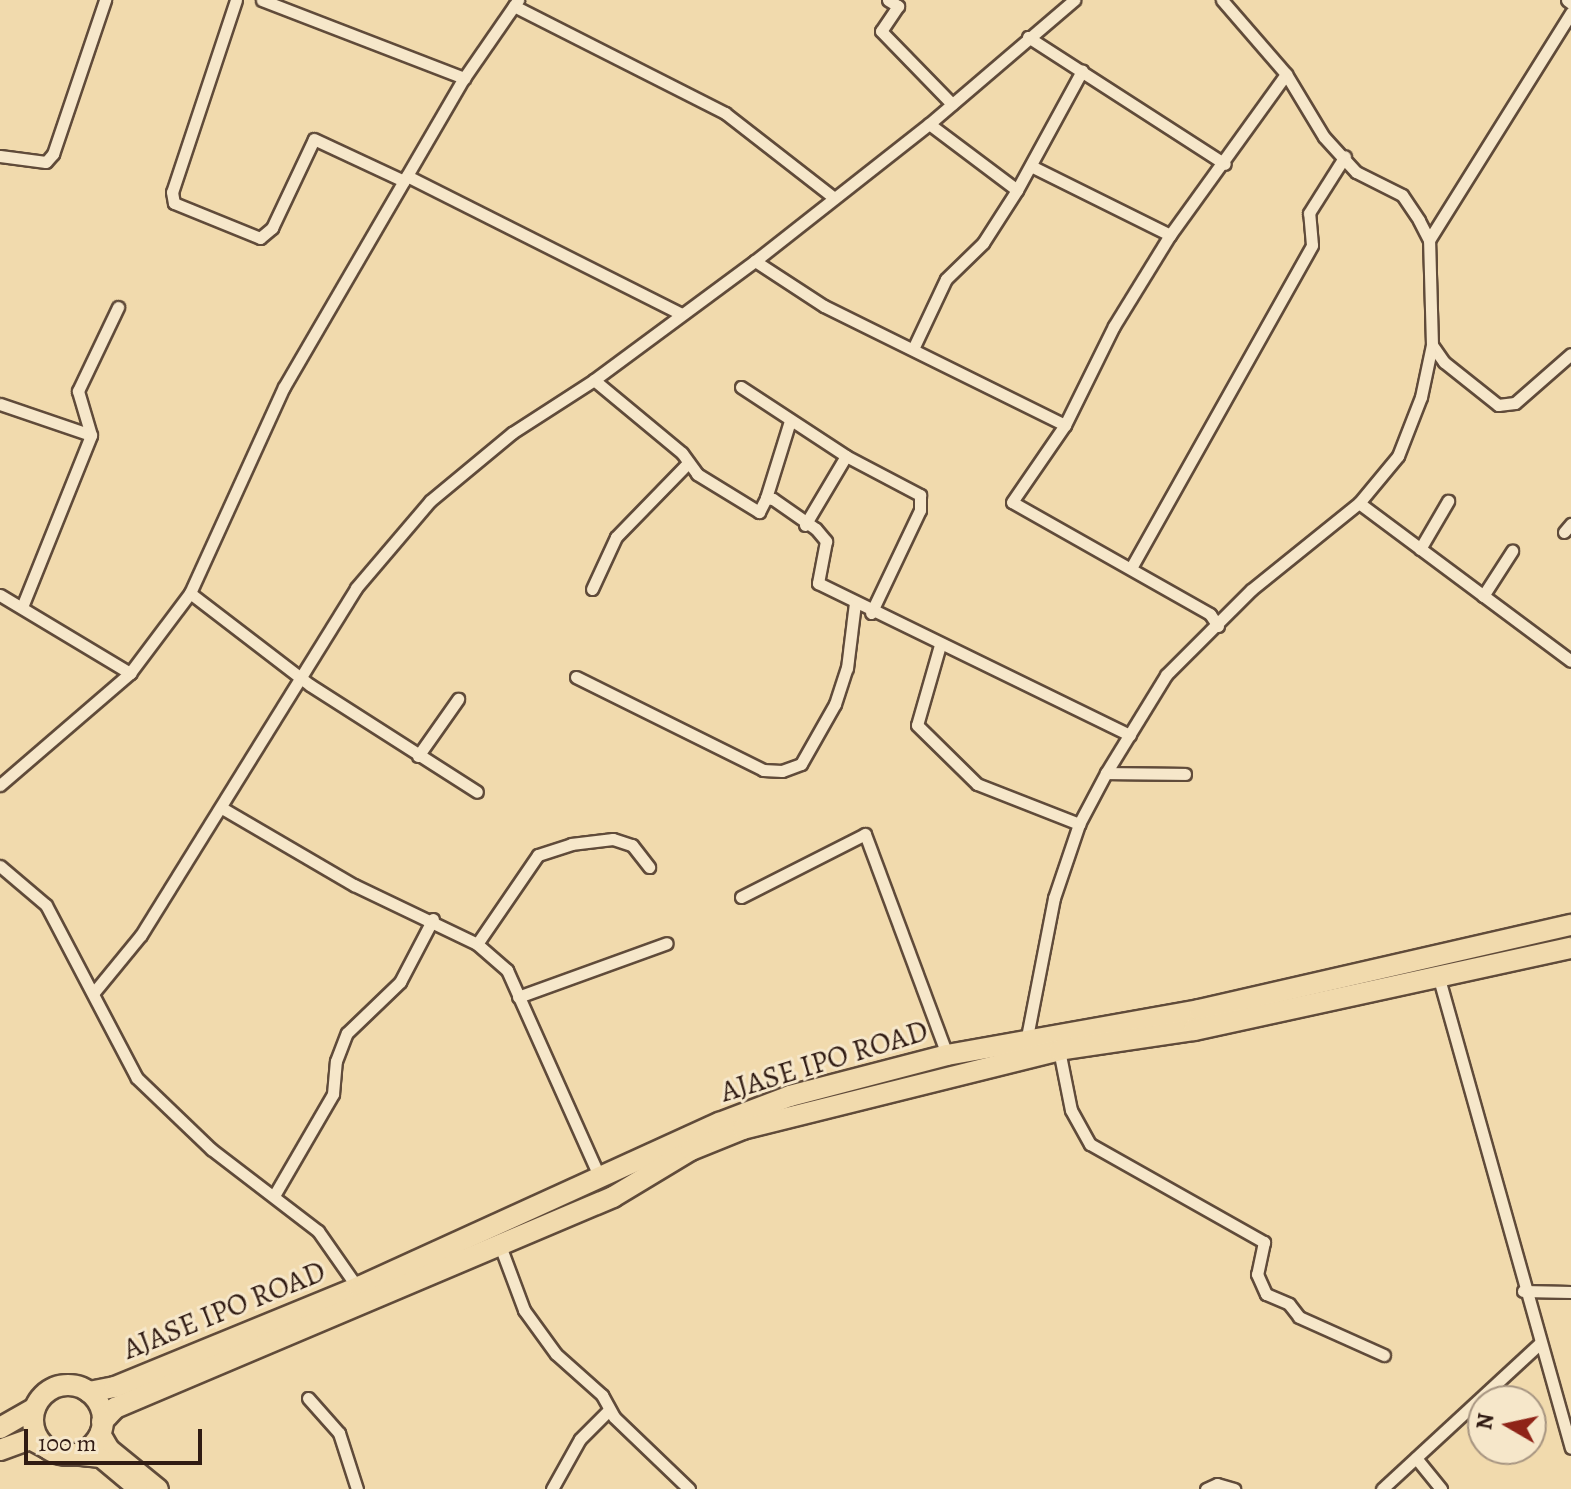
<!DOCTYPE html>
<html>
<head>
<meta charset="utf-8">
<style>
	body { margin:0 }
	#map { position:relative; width:1571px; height:1489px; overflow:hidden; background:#f1daad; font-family:Alegreya,serif }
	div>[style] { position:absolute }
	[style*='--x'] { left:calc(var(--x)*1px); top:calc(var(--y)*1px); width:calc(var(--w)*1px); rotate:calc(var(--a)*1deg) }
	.roads { filter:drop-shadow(2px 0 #604b3a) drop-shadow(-2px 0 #604b3a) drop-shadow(0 2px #604b3a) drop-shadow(0 -2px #604b3a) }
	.street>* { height:11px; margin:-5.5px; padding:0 5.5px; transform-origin:5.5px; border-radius:5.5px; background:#f6e7ca }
	.primary>* { height:18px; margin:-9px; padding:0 9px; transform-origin:9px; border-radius:9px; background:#f1daad }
	.highway>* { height:20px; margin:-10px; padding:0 10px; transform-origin:10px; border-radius:10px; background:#f1daad }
	.highway>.ring { margin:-10px; padding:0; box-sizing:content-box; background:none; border:20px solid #f1daad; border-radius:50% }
	span { translate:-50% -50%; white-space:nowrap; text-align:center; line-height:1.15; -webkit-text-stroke:6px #f6e7ca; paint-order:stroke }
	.street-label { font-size:30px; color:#301b13 }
	.north { position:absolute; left:1467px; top:1385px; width:80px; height:80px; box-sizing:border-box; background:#f6e7ca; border:2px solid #a79581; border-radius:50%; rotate:279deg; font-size:22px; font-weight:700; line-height:32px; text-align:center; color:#301b13 }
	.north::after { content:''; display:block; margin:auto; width:28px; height:36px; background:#8f2418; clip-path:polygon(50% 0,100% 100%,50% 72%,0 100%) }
	.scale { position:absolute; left:24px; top:1429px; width:178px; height:36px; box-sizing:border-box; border:4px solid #301b13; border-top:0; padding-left:10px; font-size:24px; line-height:28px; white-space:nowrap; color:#301b13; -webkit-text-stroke:6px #f6e7ca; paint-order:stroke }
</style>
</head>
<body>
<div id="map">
	<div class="roads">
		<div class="street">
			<i style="--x:236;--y:0;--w:202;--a:108.4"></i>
			<i style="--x:172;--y:192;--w:11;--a:80"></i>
			<i style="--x:174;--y:203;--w:93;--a:22.1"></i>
			<i style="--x:260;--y:238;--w:16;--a:-40"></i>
			<i style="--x:272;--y:228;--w:98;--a:-64.7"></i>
			<i style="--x:314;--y:139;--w:99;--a:25"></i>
			<i style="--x:262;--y:0;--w:217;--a:21.1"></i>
			<i style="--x:888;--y:0;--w:12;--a:31"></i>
			<i style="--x:898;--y:6;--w:30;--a:124"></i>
			<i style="--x:881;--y:31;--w:102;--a:45.8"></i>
			<i style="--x:1567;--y:0;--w:5;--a:37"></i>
			<i style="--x:514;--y:6;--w:237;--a:26.9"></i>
			<i style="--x:725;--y:113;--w:138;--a:37.9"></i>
			<i style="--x:1028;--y:37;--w:234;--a:32.8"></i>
			<i style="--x:0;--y:156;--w:46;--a:7.4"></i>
			<i style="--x:46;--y:162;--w:11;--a:-49"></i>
			<i style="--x:53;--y:154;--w:163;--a:-71.3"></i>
			<i style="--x:1033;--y:167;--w:153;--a:26.4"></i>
			<i style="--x:407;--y:176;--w:305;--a:26.7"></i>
			<i style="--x:1017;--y:190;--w:136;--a:-61.4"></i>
			<i style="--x:1429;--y:240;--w:268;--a:-58"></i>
			<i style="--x:755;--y:261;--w:82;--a:33.1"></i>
			<i style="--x:824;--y:306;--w:269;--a:26.3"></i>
			<i style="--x:1432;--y:345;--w:21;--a:55"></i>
			<i style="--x:1444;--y:362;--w:69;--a:38.5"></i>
			<i style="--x:1498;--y:405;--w:17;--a:-7"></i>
			<i style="--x:1515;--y:403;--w:74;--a:-41.2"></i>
			<i style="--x:913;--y:349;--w:77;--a:-64.8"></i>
			<i style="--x:946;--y:279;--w:52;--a:-44.2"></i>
			<i style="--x:983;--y:243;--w:63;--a:-57.3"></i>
			<i style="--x:1017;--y:190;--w:110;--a:-143.1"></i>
			<i style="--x:594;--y:380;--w:114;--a:39.7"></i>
			<i style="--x:682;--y:453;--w:26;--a:54"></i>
			<i style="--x:697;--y:474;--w:73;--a:31.5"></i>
			<i style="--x:759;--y:512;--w:16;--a:-63"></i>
			<i style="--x:766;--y:498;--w:7;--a:8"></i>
			<i style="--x:773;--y:499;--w:52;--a:34.9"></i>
			<i style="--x:816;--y:529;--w:16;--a:50"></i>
			<i style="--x:826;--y:541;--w:43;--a:100.8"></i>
			<i style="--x:818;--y:583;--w:347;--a:26"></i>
			<i style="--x:741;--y:387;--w:126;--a:33.3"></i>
			<i style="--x:846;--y:456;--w:84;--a:27.8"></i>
			<i style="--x:920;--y:495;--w:15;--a:90"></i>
			<i style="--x:920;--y:510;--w:114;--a:115.4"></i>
			<i style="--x:0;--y:404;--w:96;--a:18.8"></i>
			<i style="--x:766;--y:498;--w:81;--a:-72.7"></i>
			<i style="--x:1359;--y:503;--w:264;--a:36.7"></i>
			<i style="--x:805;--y:525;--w:80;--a:-59.3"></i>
			<i style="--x:1564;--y:532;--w:11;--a:-49"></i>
			<i style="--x:1420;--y:549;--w:56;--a:-59.7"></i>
			<i style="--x:1131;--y:568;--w:370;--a:-60.7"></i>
			<i style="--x:1312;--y:245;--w:32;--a:-95"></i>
			<i style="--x:1309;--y:213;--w:67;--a:-57.7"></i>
			<i style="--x:592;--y:589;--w:57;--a:-65.2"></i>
			<i style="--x:616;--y:537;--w:100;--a:-45.8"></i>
			<i style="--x:190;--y:593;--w:151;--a:37.5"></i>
			<i style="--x:310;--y:685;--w:198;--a:32.6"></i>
			<i style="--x:0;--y:595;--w:152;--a:31"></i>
			<i style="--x:1483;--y:596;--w:54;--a:-57.2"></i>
			<i style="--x:22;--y:607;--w:185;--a:-68.1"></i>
			<i style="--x:91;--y:435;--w:46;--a:-106.5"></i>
			<i style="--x:78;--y:391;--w:93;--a:-64.5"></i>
			<i style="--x:1218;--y:626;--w:14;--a:-124"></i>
			<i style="--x:1210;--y:614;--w:227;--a:-150.5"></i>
			<i style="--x:1012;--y:502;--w:93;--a:-55.5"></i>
			<i style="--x:1065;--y:425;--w:110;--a:-63.7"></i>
			<i style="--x:1114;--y:326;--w:107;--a:-58.4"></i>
			<i style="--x:1170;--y:235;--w:198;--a:-54.2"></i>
			<i style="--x:940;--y:645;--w:83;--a:106"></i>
			<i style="--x:917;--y:725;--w:84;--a:44.5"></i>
			<i style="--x:977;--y:784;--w:110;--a:21.4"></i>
			<i style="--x:576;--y:677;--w:209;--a:26.4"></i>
			<i style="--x:763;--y:770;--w:19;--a:3"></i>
			<i style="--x:782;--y:771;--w:20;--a:-20"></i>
			<i style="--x:801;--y:764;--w:69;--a:-60.5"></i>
			<i style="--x:835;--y:704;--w:38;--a:-72"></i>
			<i style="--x:847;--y:668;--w:65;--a:-83"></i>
			<i style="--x:418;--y:756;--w:70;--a:-54.9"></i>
			<i style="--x:1106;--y:773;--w:79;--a:0.7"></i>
			<i style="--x:0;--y:785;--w:172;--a:-40.7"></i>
			<i style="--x:130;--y:673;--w:100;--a:-53.1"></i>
			<i style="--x:190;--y:593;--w:226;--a:-65.5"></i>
			<i style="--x:284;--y:387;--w:358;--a:-59.8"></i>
			<i style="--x:464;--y:78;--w:95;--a:-55.3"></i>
			<i style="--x:222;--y:808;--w:153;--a:30.3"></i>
			<i style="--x:354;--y:885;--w:136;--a:25.6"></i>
			<i style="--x:477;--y:944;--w:40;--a:41"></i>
			<i style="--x:507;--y:970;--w:230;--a:65.9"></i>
			<i style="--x:0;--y:866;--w:60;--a:40.3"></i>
			<i style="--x:46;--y:905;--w:195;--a:62.3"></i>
			<i style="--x:137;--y:1078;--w:103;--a:43.8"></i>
			<i style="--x:211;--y:1149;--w:135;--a:37.5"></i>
			<i style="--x:318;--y:1231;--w:73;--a:55"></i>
			<i style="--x:741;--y:897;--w:139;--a:-26.9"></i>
			<i style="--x:865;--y:834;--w:236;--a:69.6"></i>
			<i style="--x:477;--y:944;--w:108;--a:-55.6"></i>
			<i style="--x:538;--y:855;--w:35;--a:-18"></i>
			<i style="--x:571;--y:844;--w:42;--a:-6.8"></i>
			<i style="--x:613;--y:839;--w:20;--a:18"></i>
			<i style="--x:632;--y:845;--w:28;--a:52"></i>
			<i style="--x:1438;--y:975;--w:491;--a:74.3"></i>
			<i style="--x:95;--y:991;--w:72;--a:-50.6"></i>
			<i style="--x:141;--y:935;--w:408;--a:-58.2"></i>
			<i style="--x:356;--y:588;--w:114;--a:-49.6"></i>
			<i style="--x:430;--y:501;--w:107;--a:-39.7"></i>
			<i style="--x:512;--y:433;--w:98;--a:-32.9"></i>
			<i style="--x:594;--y:380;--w:200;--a:-36.5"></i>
			<i style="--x:755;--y:261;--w:221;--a:-38.2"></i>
			<i style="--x:929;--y:124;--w:191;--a:-40.5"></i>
			<i style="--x:518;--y:997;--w:158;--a:-19.9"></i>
			<i style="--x:1026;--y:1042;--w:147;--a:-79"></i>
			<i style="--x:1054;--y:898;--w:78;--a:-71.3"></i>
			<i style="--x:1079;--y:824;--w:58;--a:-62.1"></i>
			<i style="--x:1106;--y:773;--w:115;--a:-58.5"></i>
			<i style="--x:1166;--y:675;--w:120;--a:-45"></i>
			<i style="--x:1251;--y:590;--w:139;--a:-38.9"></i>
			<i style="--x:1359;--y:503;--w:61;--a:-50.3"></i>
			<i style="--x:1398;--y:456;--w:63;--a:-68.7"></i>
			<i style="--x:1421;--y:397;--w:53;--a:-78.1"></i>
			<i style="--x:1432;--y:345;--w:105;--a:-91.6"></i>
			<i style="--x:1429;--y:240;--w:22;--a:-117"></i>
			<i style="--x:1419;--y:220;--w:30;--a:-124"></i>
			<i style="--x:1402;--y:195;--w:51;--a:-153.4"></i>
			<i style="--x:1356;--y:172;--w:47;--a:-132.4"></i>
			<i style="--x:1324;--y:137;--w:74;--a:-121.1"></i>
			<i style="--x:1286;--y:74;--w:98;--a:-130.9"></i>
			<i style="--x:1059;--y:1050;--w:61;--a:78.7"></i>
			<i style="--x:1071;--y:1110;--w:39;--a:61"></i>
			<i style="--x:1090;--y:1144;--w:200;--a:29.4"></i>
			<i style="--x:1264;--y:1242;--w:33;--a:102"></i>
			<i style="--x:1257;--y:1274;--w:22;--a:66"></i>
			<i style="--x:1266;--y:1294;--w:25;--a:23"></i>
			<i style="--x:1289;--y:1304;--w:16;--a:52"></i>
			<i style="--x:1299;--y:1317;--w:93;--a:24.1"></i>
			<i style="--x:275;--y:1194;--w:116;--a:-59.9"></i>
			<i style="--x:333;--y:1094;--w:33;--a:-85"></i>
			<i style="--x:336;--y:1061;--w:30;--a:-69"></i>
			<i style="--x:347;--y:1033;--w:74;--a:-43.9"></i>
			<i style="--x:400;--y:982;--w:71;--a:-62.4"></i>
			<i style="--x:499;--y:1243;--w:72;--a:69.5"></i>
			<i style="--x:524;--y:1310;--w:54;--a:54"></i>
			<i style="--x:556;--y:1354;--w:62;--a:41.7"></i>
			<i style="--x:602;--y:1395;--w:25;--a:61"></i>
			<i style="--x:614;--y:1417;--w:104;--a:43.8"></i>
			<i style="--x:1523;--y:1291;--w:48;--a:1.2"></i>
			<i style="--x:308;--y:1398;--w:47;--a:48.5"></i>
			<i style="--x:339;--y:1433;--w:59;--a:72.2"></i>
			<i style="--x:1416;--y:1458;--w:40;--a:51"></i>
			<i style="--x:552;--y:1489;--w:57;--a:-60.8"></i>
			<i style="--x:580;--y:1439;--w:41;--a:-45"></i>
			<i style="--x:1206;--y:1489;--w:12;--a:-24"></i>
			<i style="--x:1217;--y:1484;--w:18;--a:16"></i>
			<i style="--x:1382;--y:1489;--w:214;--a:-42.7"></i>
		</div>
		<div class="primary">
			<i style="--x:100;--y:1432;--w:20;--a:60"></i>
			<i style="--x:110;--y:1449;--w:63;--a:39.2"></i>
			<i style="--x:71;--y:1455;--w:30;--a:6"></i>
			<i style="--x:101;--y:1458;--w:48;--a:40"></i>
		</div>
		<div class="highway">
			<i class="ring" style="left:33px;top:1385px;width:50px;height:50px"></i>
			<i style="--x:89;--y:1392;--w:26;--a:-11"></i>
			<i style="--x:115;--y:1387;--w:264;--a:-22.3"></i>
			<i style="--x:359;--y:1287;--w:396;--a:-24.5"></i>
			<i style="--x:719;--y:1123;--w:76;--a:-20.8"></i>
			<i style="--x:790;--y:1096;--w:162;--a:-14.6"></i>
			<i style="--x:947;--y:1055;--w:256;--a:-10.1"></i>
			<i style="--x:1199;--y:1010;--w:382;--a:-12.9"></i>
			<i style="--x:102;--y:1422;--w:19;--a:-47"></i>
			<i style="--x:115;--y:1408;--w:541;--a:-22.96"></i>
			<i style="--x:613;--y:1197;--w:91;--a:-31.1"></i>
			<i style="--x:691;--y:1150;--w:56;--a:-22"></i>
			<i style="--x:743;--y:1129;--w:326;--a:-14"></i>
			<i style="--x:1059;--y:1050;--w:136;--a:-8.4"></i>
			<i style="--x:1194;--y:1030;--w:386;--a:-12.3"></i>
			<i style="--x:0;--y:1428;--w:40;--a:-29.7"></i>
			<i style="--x:0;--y:1450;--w:32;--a:-20"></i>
			<i style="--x:30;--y:1439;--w:19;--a:28"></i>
		</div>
	</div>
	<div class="street-label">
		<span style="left:824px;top:1061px;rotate:-17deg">AJASE IPO ROAD</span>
		<span style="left:224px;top:1310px;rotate:-22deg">AJASE IPO ROAD</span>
	</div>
	<div class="north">N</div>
	<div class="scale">100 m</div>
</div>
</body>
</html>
